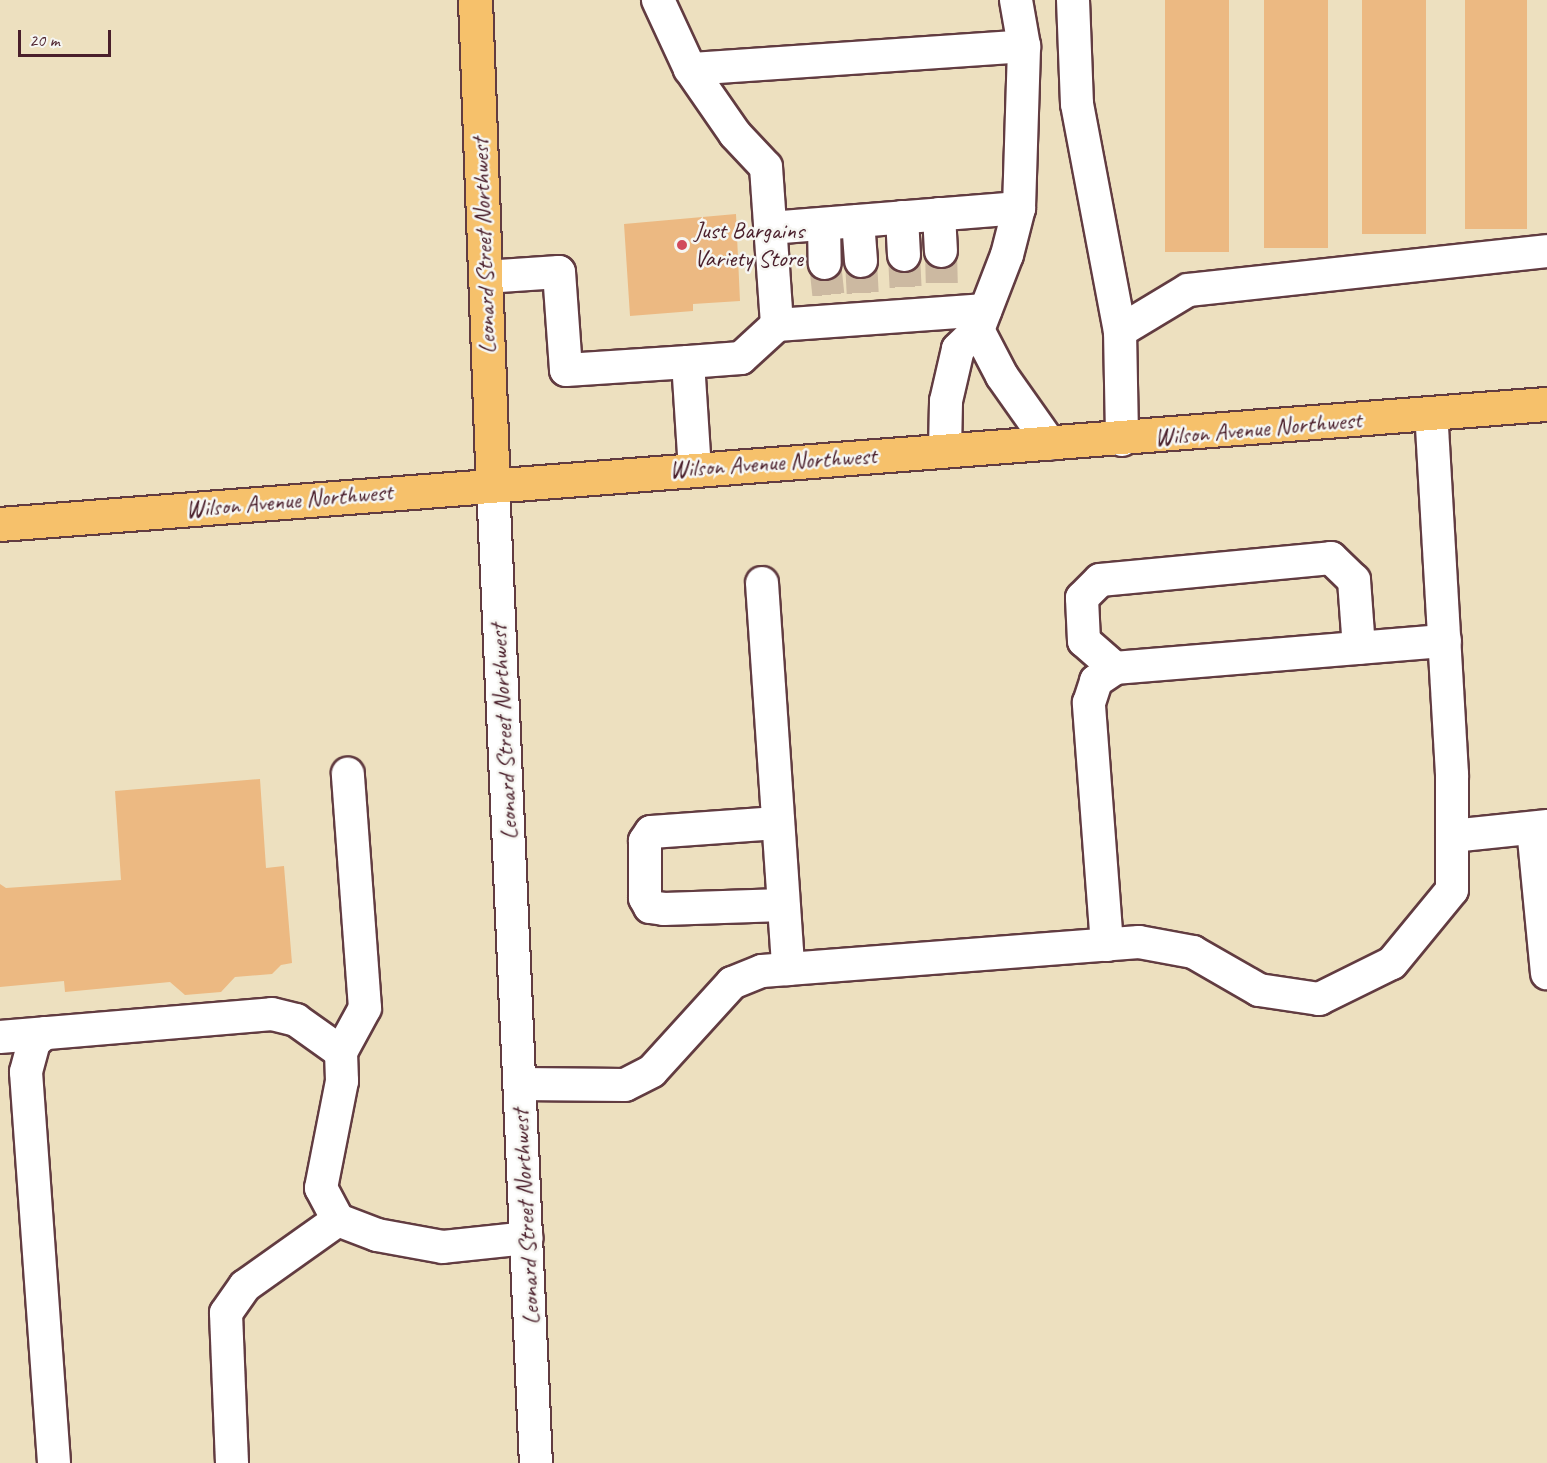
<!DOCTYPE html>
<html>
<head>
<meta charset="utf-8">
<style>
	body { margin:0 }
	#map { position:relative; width:1547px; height:1463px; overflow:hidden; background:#ede0bf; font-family:Caveat,sans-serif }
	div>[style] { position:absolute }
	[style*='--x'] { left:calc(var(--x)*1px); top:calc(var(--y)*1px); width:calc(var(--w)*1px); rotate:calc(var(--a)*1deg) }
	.building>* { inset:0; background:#ecb982; transform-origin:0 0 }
	.minor-tunnel>* { height:32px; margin-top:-16px; transform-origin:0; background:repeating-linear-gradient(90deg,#ccb9a1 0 32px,transparent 0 48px) }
	.roads { filter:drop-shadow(2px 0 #623c41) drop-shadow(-2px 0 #623c41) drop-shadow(0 2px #623c41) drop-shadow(0 -2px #623c41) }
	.minor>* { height:32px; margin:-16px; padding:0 16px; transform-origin:16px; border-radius:16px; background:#fff }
	.major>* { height:33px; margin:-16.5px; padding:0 16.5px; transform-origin:16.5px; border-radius:16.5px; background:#f6c16b }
	.dots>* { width:16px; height:16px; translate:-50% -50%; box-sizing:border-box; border:3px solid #f6f6f2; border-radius:50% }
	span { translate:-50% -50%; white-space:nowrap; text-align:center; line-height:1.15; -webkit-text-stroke:5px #f6f6f2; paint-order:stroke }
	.poi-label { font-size:24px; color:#4a1f2b }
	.left { translate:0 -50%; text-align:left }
	.street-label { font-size:24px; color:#4a1f2b }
	.scale { position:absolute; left:18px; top:30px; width:93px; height:27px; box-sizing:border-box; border:3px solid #4a1f2b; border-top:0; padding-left:8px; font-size:18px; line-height:21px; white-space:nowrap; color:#4a1f2b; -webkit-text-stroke:4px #f6f6f2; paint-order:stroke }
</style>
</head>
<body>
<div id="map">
	<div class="building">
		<i style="left:1165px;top:0;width:64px;height:252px"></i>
		<i style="left:1264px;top:0;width:64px;height:248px"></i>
		<i style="left:1362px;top:0;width:64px;height:234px"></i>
		<i style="left:1465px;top:0;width:62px;height:229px"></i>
		<i style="clip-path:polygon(736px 214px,740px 301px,693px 304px,693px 311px,630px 316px,624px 224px)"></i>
		<i style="clip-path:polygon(260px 779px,266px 868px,284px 866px,292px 963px,281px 965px,272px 974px,235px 977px,221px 992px,185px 995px,170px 982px,65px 992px,64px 981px,0 987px,0 884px,6px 888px,121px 880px,115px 791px)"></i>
	</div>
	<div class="minor-tunnel">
		<i style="--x:941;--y:251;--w:41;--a:88.6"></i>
		<i style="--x:904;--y:255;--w:41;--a:87.2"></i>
		<i style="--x:861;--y:261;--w:38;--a:87"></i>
		<i style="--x:825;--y:263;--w:38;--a:84"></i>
	</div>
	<div class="roads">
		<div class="minor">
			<i style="--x:658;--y:0;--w:76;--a:65.1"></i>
			<i style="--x:690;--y:69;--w:79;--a:55.3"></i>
			<i style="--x:735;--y:134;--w:45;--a:46.8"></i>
			<i style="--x:766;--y:167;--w:158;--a:86"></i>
			<i style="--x:777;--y:325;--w:209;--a:-4.1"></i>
			<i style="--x:1073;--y:0;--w:104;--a:87.8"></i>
			<i style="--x:1077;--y:104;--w:231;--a:79.3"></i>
			<i style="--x:1120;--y:331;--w:109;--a:88.9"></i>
			<i style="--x:690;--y:69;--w:335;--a:-3.9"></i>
			<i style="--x:939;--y:214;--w:37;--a:87"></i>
			<i style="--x:902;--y:217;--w:38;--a:87"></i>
			<i style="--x:858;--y:221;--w:40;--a:85.7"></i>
			<i style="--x:824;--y:224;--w:39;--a:89"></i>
			<i style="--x:770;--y:228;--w:250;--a:-4.6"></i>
			<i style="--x:485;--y:277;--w:74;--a:-3.9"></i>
			<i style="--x:559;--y:272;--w:98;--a:85.9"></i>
			<i style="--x:566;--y:370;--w:122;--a:-3.8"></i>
			<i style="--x:688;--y:362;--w:107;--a:86.3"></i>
			<i style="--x:978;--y:330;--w:52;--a:62.4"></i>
			<i style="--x:1002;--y:376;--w:83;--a:54.8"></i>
			<i style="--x:1120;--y:331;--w:79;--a:-31.1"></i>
			<i style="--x:1188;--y:290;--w:361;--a:-6.2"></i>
			<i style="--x:688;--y:362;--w:53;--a:-4.3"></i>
			<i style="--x:741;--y:358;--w:49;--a:-42.5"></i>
			<i style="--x:945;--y:450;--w:49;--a:-88.8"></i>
			<i style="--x:946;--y:401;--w:53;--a:-77"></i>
			<i style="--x:958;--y:349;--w:28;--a:-44"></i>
			<i style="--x:978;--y:330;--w:80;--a:-68.9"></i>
			<i style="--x:1007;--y:255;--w:49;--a:-75.7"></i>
			<i style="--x:1019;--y:208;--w:162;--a:-88.2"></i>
			<i style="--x:1024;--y:46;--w:47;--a:-99.9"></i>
			<i style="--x:493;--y:484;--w:980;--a:87.49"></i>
			<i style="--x:762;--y:583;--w:387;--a:86.1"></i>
			<i style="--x:1115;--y:668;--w:41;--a:-138.9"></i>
			<i style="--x:1084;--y:641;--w:43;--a:-92.7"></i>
			<i style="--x:1082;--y:598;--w:25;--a:-45"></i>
			<i style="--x:1100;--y:580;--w:232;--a:-5.4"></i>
			<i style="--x:1331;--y:558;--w:32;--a:44"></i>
			<i style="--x:1354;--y:580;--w:68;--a:85.8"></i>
			<i style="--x:777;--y:823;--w:126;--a:175.9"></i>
			<i style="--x:651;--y:832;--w:11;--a:124"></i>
			<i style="--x:645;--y:841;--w:57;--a:90"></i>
			<i style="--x:645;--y:898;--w:10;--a:61"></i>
			<i style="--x:650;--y:907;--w:14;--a:8"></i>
			<i style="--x:664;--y:909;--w:119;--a:-1.9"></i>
			<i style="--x:1533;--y:828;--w:146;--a:84.5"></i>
			<i style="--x:1452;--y:836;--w:96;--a:-6"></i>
			<i style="--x:1107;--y:945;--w:243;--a:-94.3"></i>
			<i style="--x:1089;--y:703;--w:23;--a:-72"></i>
			<i style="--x:1096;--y:681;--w:23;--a:-34"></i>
			<i style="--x:1115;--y:668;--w:331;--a:-4.7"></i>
			<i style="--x:45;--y:1033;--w:14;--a:141"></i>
			<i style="--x:34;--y:1042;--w:31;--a:105"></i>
			<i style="--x:26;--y:1072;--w:392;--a:85.9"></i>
			<i style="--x:0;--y:1037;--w:273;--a:-4.8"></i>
			<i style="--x:272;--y:1014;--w:25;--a:14"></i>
			<i style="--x:296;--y:1020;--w:55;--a:35.4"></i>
			<i style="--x:341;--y:1052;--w:29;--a:88"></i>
			<i style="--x:342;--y:1081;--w:109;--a:101.1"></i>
			<i style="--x:321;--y:1188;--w:36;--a:62"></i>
			<i style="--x:338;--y:1220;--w:42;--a:21"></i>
			<i style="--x:377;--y:1235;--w:67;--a:10.3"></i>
			<i style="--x:443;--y:1247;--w:84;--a:-6.1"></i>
			<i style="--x:341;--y:1052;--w:50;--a:-61.4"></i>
			<i style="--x:365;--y:1008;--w:235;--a:-94.2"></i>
			<i style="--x:520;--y:1084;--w:105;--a:0.5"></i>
			<i style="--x:625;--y:1085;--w:30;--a:-27"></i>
			<i style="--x:652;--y:1071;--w:119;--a:-47.7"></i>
			<i style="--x:732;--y:983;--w:32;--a:-22"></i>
			<i style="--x:762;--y:971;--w:378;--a:-4.4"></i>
			<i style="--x:1139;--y:942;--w:55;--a:10.5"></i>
			<i style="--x:1193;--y:952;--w:76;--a:29.9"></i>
			<i style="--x:1259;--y:990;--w:61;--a:8.5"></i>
			<i style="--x:1319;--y:999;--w:81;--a:-26.3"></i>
			<i style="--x:1392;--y:963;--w:94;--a:-50.6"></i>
			<i style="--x:1452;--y:890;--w:116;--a:-90"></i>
			<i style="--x:1452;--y:774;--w:361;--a:-93.3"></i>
			<i style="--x:232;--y:1463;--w:150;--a:-92.3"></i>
			<i style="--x:226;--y:1313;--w:33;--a:-55"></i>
			<i style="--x:245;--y:1286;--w:114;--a:-35.4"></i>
		</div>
		<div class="major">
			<i style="--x:475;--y:0;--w:484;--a:87.9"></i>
			<i style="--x:0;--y:524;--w:1552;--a:-4.44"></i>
		</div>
	</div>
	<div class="dots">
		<i style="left:682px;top:245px;background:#d1495b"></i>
	</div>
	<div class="poi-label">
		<span class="left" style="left:694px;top:245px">Just Bargains<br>Variety Store</span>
	</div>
	<div class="street-label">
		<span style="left:484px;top:246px;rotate:-92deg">Leonard Street Northwest</span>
		<span style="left:1258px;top:429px;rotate:-5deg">Wilson Avenue Northwest</span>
		<span style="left:773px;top:463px;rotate:-4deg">Wilson Avenue Northwest</span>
		<span style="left:289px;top:501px;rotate:-5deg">Wilson Avenue Northwest</span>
		<span style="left:504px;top:732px;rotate:-93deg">Leonard Street Northwest</span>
		<span style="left:526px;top:1217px;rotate:-93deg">Leonard Street Northwest</span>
	</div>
	<div class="scale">20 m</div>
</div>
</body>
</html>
